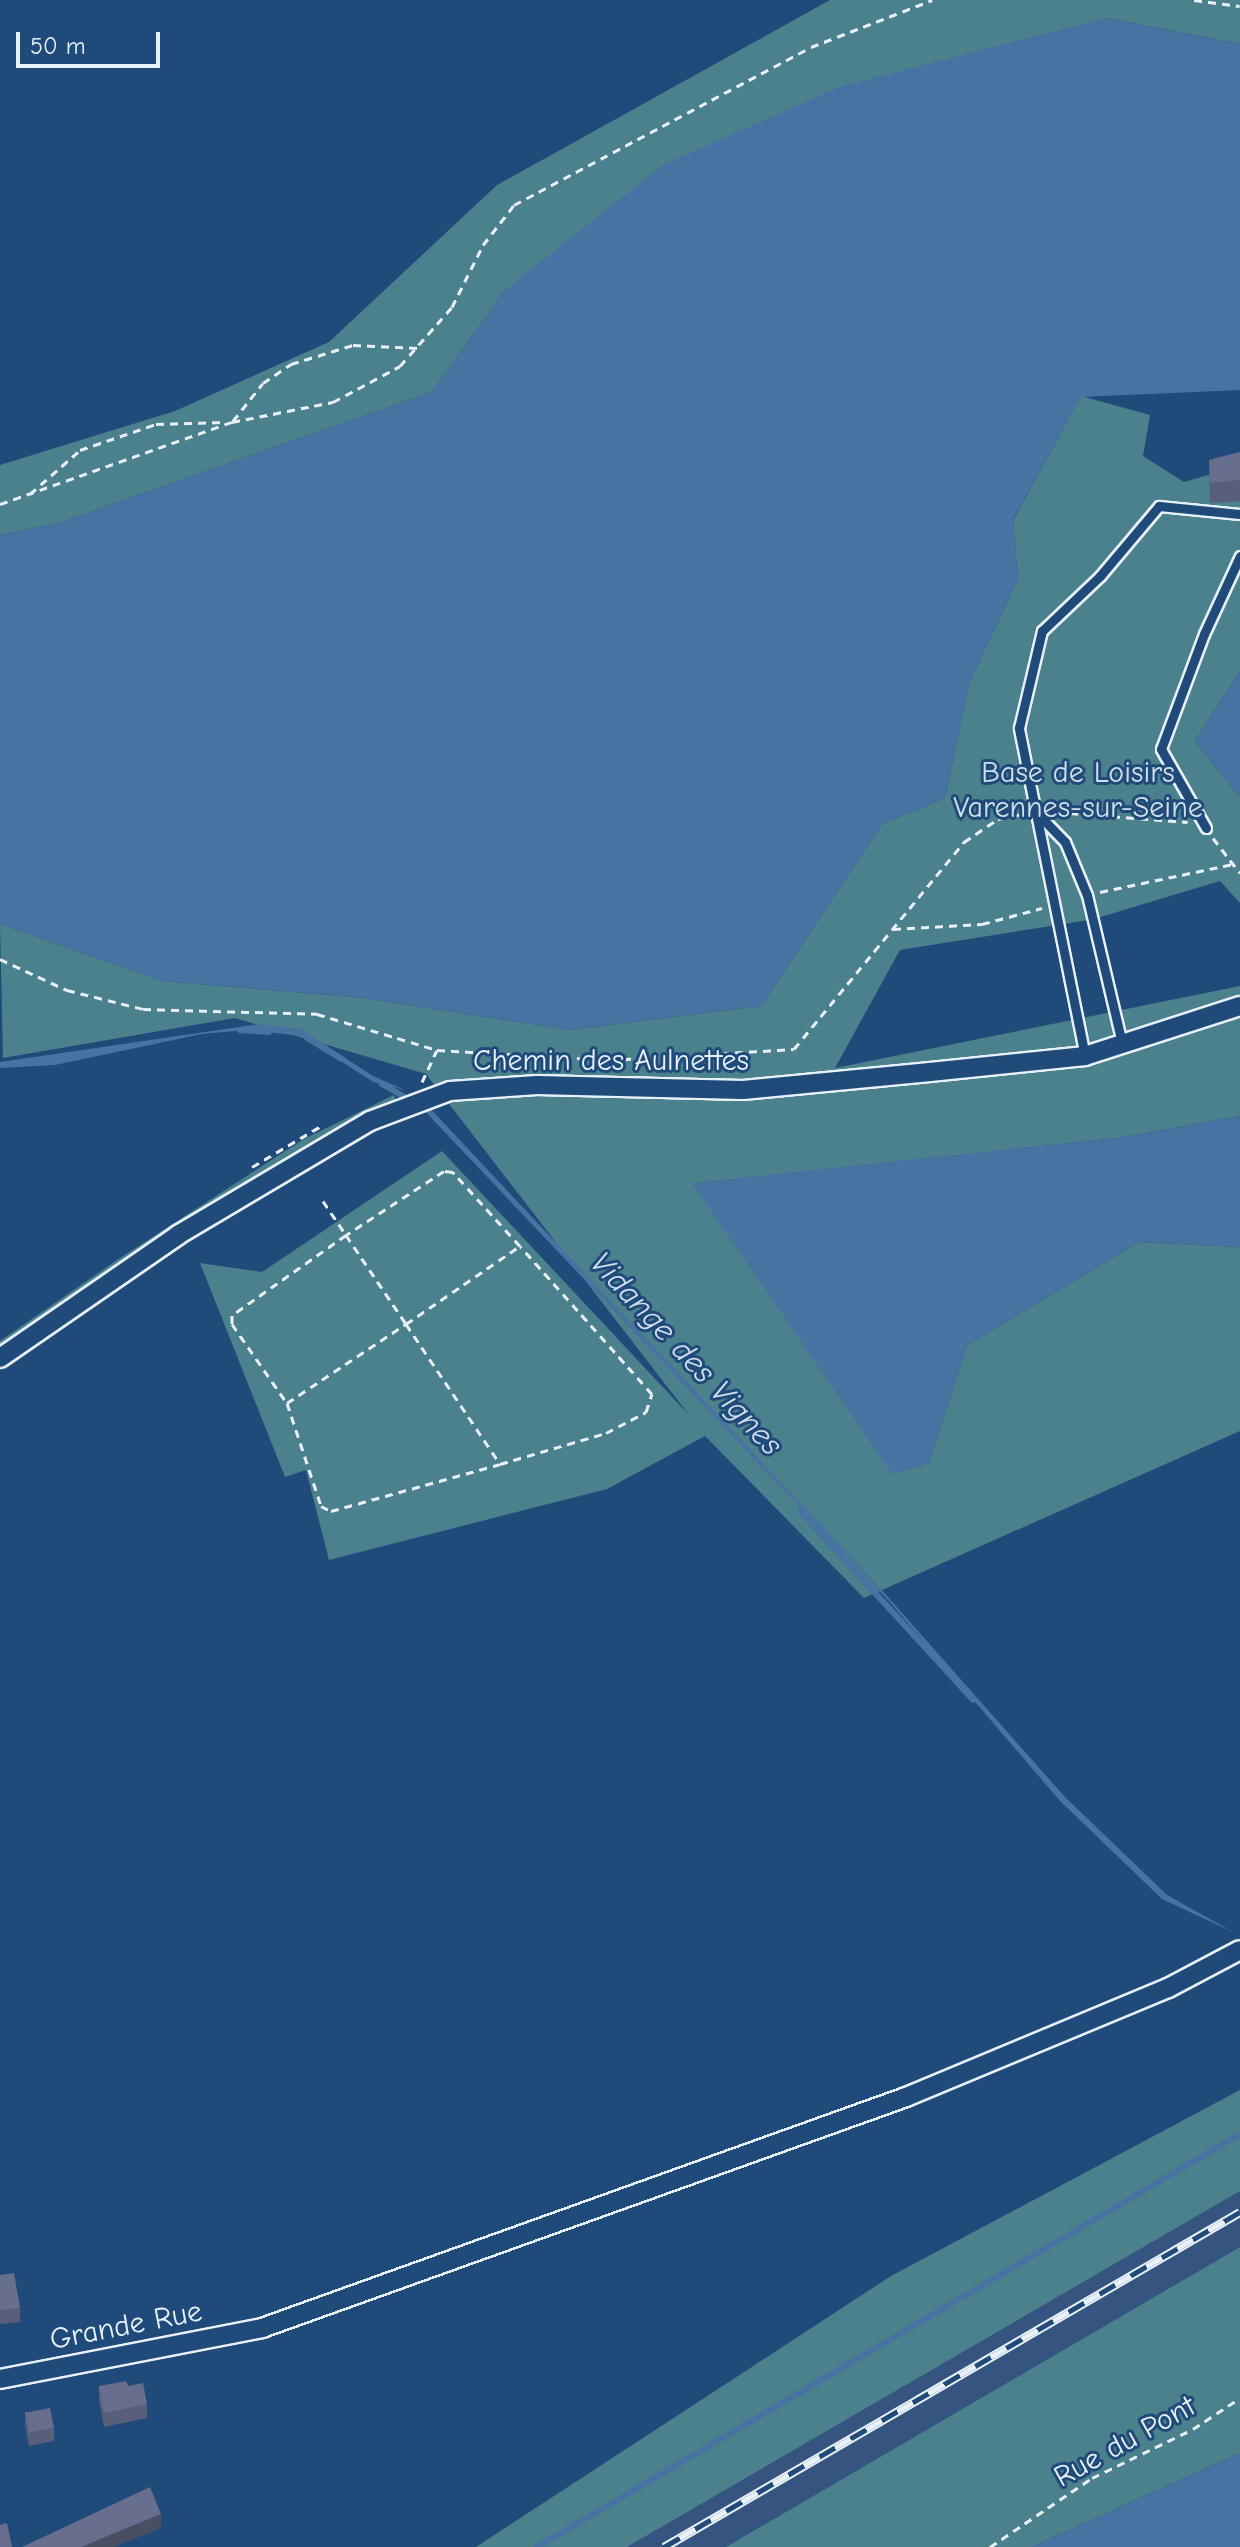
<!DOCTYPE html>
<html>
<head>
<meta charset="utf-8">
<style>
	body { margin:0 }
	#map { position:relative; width:1240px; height:2547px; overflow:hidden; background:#1f4a7a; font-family:"Comic Neue",sans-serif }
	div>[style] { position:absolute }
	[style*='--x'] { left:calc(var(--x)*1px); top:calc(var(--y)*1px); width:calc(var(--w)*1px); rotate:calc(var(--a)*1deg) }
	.built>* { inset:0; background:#355580 }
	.green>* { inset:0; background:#4b808d }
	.water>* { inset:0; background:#4673a1 }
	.stream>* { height:6px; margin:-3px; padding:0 3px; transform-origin:3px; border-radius:3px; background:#4673a1 }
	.path>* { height:3px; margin-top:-1.5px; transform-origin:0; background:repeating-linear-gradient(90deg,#e8f1f8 0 8px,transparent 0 14px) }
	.roads { filter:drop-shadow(2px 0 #e8f1f8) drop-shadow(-2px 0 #e8f1f8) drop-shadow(0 2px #e8f1f8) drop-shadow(0 -2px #e8f1f8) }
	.lane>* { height:9px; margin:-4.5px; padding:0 4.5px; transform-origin:4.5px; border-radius:4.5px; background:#1f4a7a }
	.street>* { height:18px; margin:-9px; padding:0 9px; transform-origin:9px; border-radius:9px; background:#1f4a7a }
	.rail>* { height:9px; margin-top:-4.5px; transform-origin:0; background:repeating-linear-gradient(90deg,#1f4a7a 0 18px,#e8f1f8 0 36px); box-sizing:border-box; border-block:2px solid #e8f1f8 }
	.wall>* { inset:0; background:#595f7a }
	.shaded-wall>* { inset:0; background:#494e63 }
	.building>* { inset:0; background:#686f8e; transform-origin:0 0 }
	span { translate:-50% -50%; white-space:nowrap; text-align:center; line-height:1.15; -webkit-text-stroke:6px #1f4a7a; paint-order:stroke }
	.park-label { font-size:30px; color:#d0e0e8 }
	.street-label { font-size:30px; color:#e8f1f8 }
	.water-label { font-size:32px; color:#d0deeb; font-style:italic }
	.scale { position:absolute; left:16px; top:32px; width:144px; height:36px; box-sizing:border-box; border:4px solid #e8f1f8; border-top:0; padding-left:10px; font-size:24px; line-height:28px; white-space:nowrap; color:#e8f1f8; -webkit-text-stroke:6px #1f4a7a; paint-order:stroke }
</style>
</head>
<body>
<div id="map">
	<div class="built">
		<i style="clip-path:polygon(1240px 2191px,1240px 2247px,726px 2547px,627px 2547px)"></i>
	</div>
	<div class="green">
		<i style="clip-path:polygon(830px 0,1240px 0,1240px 44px,1106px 18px,505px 290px,432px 392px,59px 523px,0 535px,0 465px,175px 411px,329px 342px,497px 185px)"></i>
		<i style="clip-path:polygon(1081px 396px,1150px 415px,1143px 456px,1184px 482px,1240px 466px,1240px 671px,1195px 741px,1240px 797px,1240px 903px,1220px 881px,1094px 919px,900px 950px,835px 1068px,1240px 986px,1240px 1116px,1125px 1137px,693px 1184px,928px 1464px,967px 1345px,1139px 1242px,1240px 1247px,1240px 1431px,864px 1598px,705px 1436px,607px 1489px,329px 1560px,306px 1470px,285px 1477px,200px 1263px,262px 1272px,442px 1151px,689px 1415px,426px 1074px,235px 1018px,3px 1058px,0 924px,163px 981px,364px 998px,570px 1030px,761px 1006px,882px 824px,945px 798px,969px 683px,1018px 579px,1013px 520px)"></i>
		<i style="clip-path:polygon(394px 1095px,398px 1106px,0 1355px,0 1341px,117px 1260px,304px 1139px)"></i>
		<i style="clip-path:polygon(1240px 2090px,1240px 2191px,627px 2547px,476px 2547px,891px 2276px)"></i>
		<i style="clip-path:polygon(1240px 2247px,1240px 2453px,1032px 2547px,726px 2547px)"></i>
	</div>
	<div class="water">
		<i style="clip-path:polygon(1106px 18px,1240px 44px,1240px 390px,1081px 397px,1013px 519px,1018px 579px,969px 683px,945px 798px,882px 824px,761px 1006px,570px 1030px,364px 998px,163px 981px,0 924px,0 535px,59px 523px,432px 392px,505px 290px,663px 165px,839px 87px)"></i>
		<i style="clip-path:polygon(1240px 671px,1240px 797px,1195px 741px)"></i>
		<i style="clip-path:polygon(259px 1024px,301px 1029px,373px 1076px,405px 1090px,373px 1082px,302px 1036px,247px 1030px,202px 1034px,55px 1065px,0 1068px,0 1062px)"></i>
		<i style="clip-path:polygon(426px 1104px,880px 1588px,1065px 1797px,1167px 1895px,1235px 1933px,1162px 1899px,1060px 1801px,888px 1600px,419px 1105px)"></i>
		<i style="clip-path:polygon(1240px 1116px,1240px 1247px,1139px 1242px,967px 1345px,928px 1464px,892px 1474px,692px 1183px,1125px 1137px)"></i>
		<i style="clip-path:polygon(1240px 2453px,1240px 2547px,1032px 2547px)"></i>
	</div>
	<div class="stream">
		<i style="--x:240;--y:1030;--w:29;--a:4"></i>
		<i style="--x:307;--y:1038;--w:41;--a:31"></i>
		<i style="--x:382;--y:1084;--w:32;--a:30"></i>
		<i style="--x:800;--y:1511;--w:256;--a:47.5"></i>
		<i style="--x:537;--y:2547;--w:815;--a:-30.43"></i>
	</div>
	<div class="path">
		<i style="--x:1194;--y:0;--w:46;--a:7.4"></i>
		<i style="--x:233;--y:421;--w:48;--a:-51.7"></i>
		<i style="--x:263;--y:383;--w:34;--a:-34"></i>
		<i style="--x:291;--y:364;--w:65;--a:-17"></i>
		<i style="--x:353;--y:345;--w:65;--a:2.6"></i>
		<i style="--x:30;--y:494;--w:67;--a:-41.3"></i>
		<i style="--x:80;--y:450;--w:80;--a:-18.9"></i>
		<i style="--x:156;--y:424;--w:70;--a:-1.6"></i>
		<i style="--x:0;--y:504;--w:246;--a:-19.5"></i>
		<i style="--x:232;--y:422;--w:103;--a:-11.2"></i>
		<i style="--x:333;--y:402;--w:76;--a:-28.2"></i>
		<i style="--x:400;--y:366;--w:79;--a:-48.6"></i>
		<i style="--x:452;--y:307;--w:69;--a:-63.4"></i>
		<i style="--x:483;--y:245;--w:51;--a:-52.2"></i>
		<i style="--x:514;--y:205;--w:336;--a:-28"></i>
		<i style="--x:811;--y:47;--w:130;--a:-21.2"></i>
		<i style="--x:1056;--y:812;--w:132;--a:4.3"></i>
		<i style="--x:1213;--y:838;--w:44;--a:52.4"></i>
		<i style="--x:1100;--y:892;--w:136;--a:-11.9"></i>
		<i style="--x:893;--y:929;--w:89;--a:-3.2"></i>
		<i style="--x:982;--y:924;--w:62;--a:-14.9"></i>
		<i style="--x:0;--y:959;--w:74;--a:24.8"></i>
		<i style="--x:67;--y:990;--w:78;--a:14"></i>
		<i style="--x:143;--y:1009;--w:174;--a:1.6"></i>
		<i style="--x:317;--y:1014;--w:125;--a:16.7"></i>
		<i style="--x:437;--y:1050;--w:172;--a:3.3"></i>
		<i style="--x:609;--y:1060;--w:185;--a:-3.4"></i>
		<i style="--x:794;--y:1049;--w:268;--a:-50.6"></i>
		<i style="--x:964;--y:842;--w:41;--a:-34.1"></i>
		<i style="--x:998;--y:819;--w:24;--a:-12"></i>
		<i style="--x:422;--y:1082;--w:35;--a:-65"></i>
		<i style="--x:252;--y:1167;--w:80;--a:-30.7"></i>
		<i style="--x:323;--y:1201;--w:41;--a:55.9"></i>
		<i style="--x:346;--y:1235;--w:107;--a:56"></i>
		<i style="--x:406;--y:1324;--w:169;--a:56.1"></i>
		<i style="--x:500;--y:1464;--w:110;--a:-16.3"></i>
		<i style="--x:606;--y:1433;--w:45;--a:-27.7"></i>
		<i style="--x:646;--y:1412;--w:19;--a:-72"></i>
		<i style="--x:652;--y:1394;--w:198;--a:-131.7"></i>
		<i style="--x:520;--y:1246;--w:100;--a:-132.2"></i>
		<i style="--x:453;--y:1172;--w:9;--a:-174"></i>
		<i style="--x:444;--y:1171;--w:117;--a:146.9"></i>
		<i style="--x:346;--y:1235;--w:139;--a:144.9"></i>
		<i style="--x:232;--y:1315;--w:9;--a:90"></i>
		<i style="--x:232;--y:1324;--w:96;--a:55.2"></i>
		<i style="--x:287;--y:1403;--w:143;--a:-33.6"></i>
		<i style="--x:406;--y:1324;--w:138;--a:-34.4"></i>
		<i style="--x:287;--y:1403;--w:108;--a:71.7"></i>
		<i style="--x:321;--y:1506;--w:11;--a:27"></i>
		<i style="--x:331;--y:1511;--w:175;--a:-15.5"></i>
		<i style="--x:990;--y:2547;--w:123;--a:-34.1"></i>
		<i style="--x:1092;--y:2478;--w:112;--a:-25.9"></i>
		<i style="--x:1193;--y:2429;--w:56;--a:-33.4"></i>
	</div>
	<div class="roads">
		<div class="lane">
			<i style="--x:1035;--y:811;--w:43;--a:45.9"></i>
			<i style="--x:1065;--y:842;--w:57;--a:67.5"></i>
			<i style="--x:1087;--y:895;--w:152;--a:76.7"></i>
			<i style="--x:1206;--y:828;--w:91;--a:-119.7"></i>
			<i style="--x:1161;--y:749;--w:123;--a:-69.5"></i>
			<i style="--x:1204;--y:634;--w:86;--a:-65.2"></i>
			<i style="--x:1085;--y:1056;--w:335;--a:-101.4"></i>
			<i style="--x:1019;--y:728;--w:100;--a:-76.7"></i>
			<i style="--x:1042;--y:631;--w:80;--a:-43.5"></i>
			<i style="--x:1100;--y:576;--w:92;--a:-49.9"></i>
			<i style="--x:1159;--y:506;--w:81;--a:5.6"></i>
		</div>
		<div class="street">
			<i style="--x:0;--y:1358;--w:216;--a:-34.6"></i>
			<i style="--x:178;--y:1235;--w:223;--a:-30.7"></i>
			<i style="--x:370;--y:1121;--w:85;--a:-20.6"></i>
			<i style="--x:450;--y:1091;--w:87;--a:-3.9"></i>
			<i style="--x:537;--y:1085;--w:206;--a:1.4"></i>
			<i style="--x:743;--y:1090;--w:188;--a:-5.5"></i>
			<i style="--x:930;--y:1072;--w:156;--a:-5.9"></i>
			<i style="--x:1085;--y:1056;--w:163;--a:-17.9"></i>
			<i style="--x:0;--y:2379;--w:267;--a:-11"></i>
			<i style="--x:262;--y:2328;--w:684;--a:-19.73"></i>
			<i style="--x:906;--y:2097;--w:284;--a:-22.6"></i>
			<i style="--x:1168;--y:1988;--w:81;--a:-27.8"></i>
		</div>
	</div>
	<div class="rail">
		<i style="--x:664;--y:2547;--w:666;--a:-30.18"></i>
	</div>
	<div class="wall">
		<i style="clip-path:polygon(1240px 452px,1240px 501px,1210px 503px,1209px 460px)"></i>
		<i style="clip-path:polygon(0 2275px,20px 2308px,20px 2322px,0 2324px)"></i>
		<i style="clip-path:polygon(99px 2386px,128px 2386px,147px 2404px,147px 2418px,104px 2427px,99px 2400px)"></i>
		<i style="clip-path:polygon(25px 2411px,54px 2428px,54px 2441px,29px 2446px,25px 2424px)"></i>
	</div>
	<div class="shaded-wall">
		<i style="clip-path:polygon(161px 2514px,161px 2528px,114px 2547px,81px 2547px)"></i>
	</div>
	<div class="building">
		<i style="clip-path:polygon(1240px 452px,1240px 480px,1210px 483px,1209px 460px)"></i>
		<i style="clip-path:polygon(14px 2273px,20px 2308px,0 2310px,0 2275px)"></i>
		<i style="clip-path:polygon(126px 2381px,128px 2386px,143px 2383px,147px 2404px,104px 2413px,99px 2386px)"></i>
		<i style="left:50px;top:2408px;width:20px;height:25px;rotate:79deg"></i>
		<i style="clip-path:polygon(150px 2487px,161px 2514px,81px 2547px,22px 2547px)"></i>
		<i style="clip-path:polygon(7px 2523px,12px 2547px,0 2547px,0 2525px)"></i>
	</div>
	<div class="park-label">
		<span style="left:1078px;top:790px">Base de Loisirs<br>Varennes-sur-Seine</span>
	</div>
	<div class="street-label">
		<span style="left:611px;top:1061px">Chemin des Aulnettes</span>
		<span style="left:126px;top:2326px;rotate:-11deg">Grande Rue</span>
		<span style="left:1125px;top:2442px;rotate:-29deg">Rue du Pont</span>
	</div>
	<div class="water-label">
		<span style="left:686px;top:1354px;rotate:47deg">Vidange des Vignes</span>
	</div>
	<div class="scale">50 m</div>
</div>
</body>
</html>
